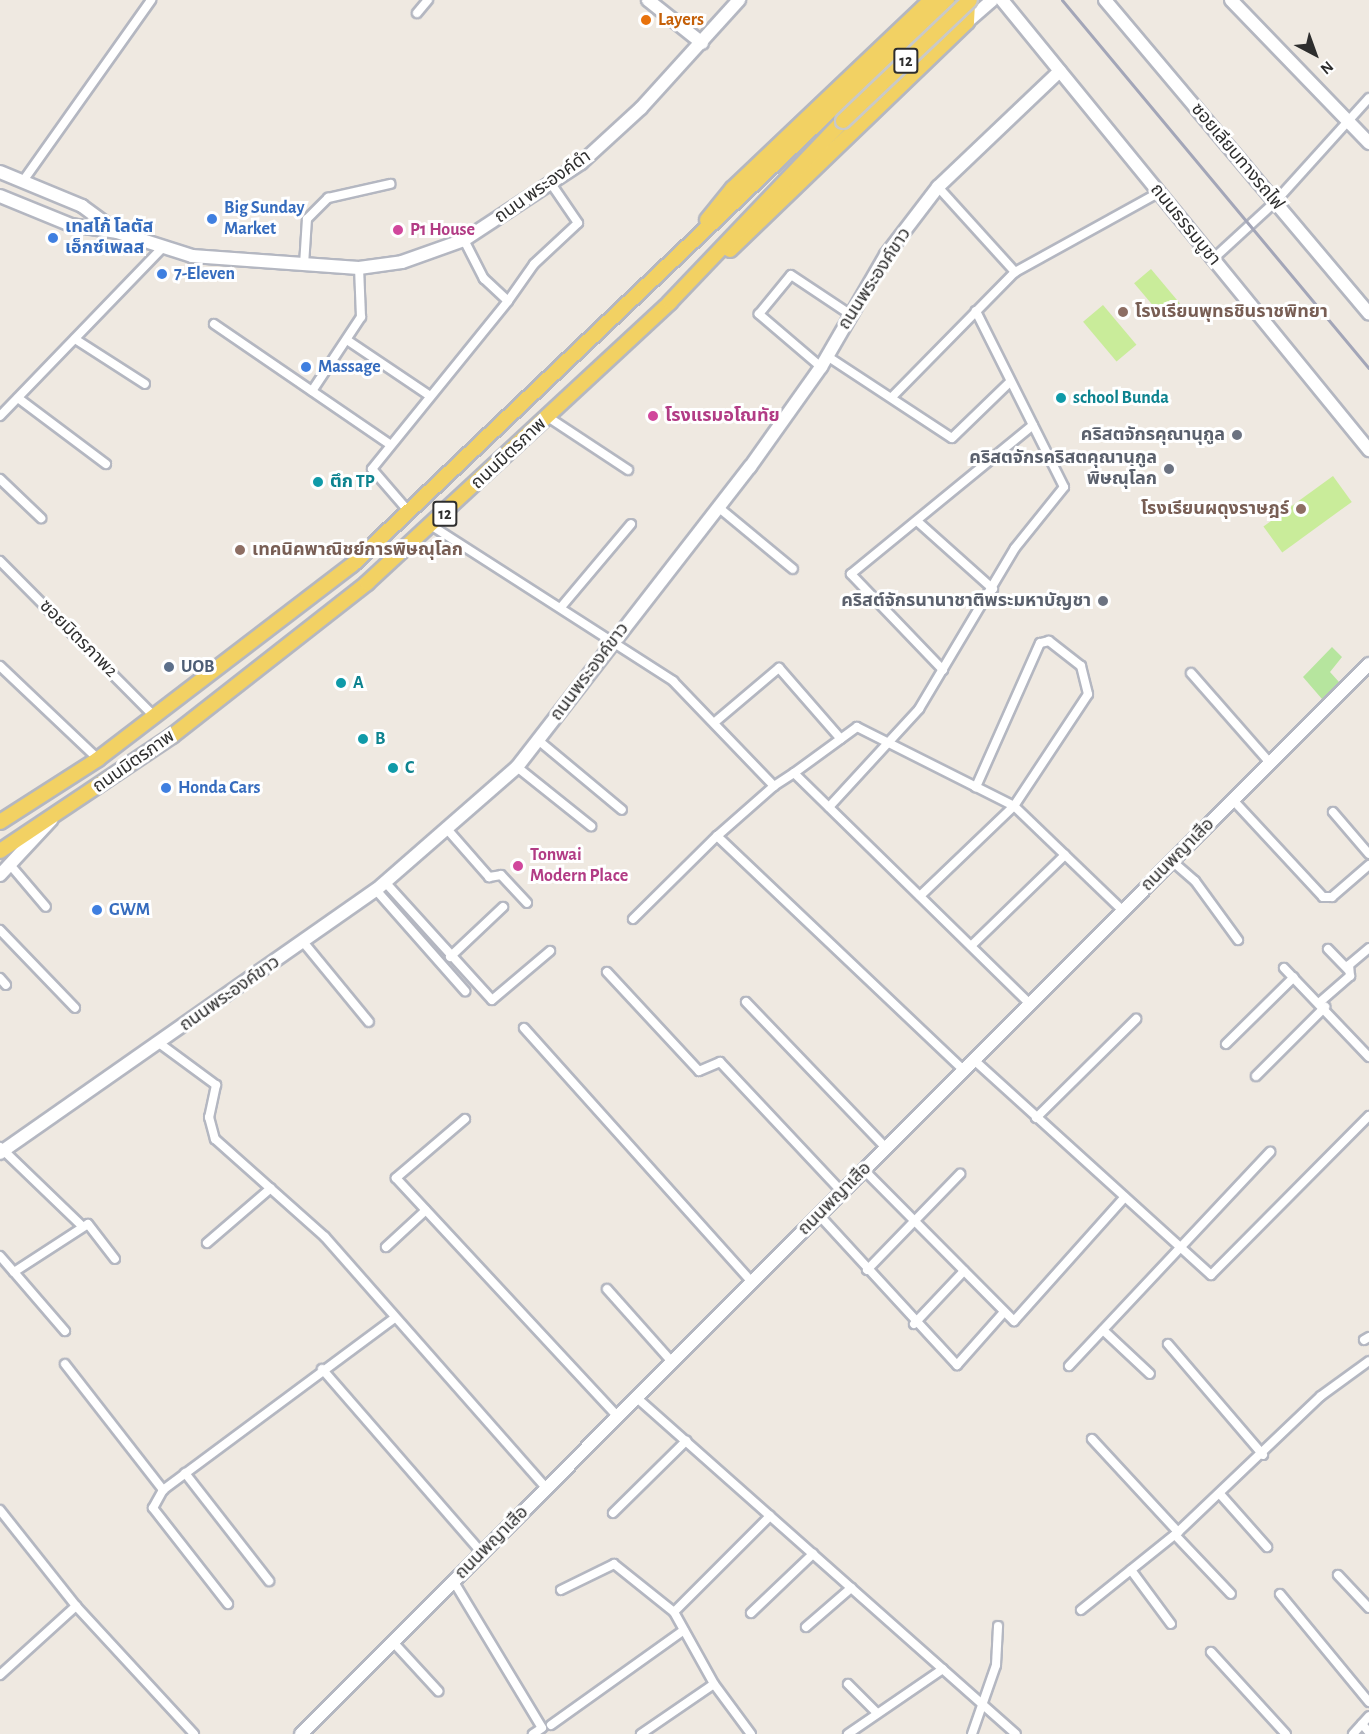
<!DOCTYPE html>
<html>
<head>
<meta charset="utf-8">
<style>
	body { margin:0 }
	#map { position:relative; width:1369px; height:1734px; overflow:hidden; background:#efe9e1; font-family:"Alegreya Sans","Noto Sans Thai",sans-serif }
	div>[style] { position:absolute }
	[style*='--x'] { left:calc(var(--x)*1px); top:calc(var(--y)*1px); width:calc(var(--w)*1px); rotate:calc(var(--a)*1deg) }
	.green>* { inset:0; background:#b6e59e }
	.pitch>* { inset:0; background:#c9ec9a; transform-origin:0 0 }
	.roads { filter:drop-shadow(2px 0 #b4b7c1) drop-shadow(-2px 0 #b4b7c1) drop-shadow(0 2px #b4b7c1) drop-shadow(0 -2px #b4b7c1) }
	.street>* { height:8px; margin:-4px; padding:0 4px; transform-origin:4px; border-radius:4px; background:#fff }
	.secondary>* { height:12px; margin:-6px; padding:0 6px; transform-origin:6px; border-radius:6px; background:#fff }
	.primary>* { height:14px; margin:-7px; padding:0 7px; transform-origin:7px; border-radius:7px; background:#f2d163 }
	.rail>* { height:3px; margin:-1.5px; padding:0 1.5px; transform-origin:1.5px; border-radius:1.5px; background:#a3a6b8 }
	.bridges { filter:drop-shadow(2px 0 #c9c9c9) drop-shadow(-2px 0 #c9c9c9) drop-shadow(0 2px #c9c9c9) drop-shadow(0 -2px #c9c9c9) }
	.primary-bridge>* { height:14px; margin:-7px; padding:0 7px; transform-origin:7px; border-radius:7px; background:#f2d163 }
	.dots>* { width:16px; height:16px; translate:-50% -50%; box-sizing:border-box; border:3px solid #fff; border-radius:50% }
	span { translate:-50% -50%; white-space:nowrap; text-align:center; line-height:1.15; -webkit-text-stroke:6px #fff; paint-order:stroke }
	.shield-label span { padding:2px 4px; background:#fff; border:2px solid; border-radius:4px; -webkit-text-stroke-width:0 }
	.shield-label { font-size:16px; color:#2e2e2e; font-weight:700 }
	.food-label { font-size:18px; color:#c56008; font-weight:700 }
	.left { translate:0 -50%; text-align:left }
	.street-label { font-size:18px; color:#2e2e2e }
	.shop-label { font-size:18px; color:#366cbe; font-weight:700 }
	.hotel-label { font-size:18px; color:#b23c85; font-weight:700 }
	.education-label { font-size:18px; color:#785e54; font-weight:700 }
	.right { translate:-100% -50%; text-align:right }
	.culture-label { font-size:18px; color:#0d838f; font-weight:700 }
	.worship-label { font-size:18px; color:#5b616d; font-weight:700 }
	.service-label { font-size:18px; color:#4e5e75; font-weight:700 }
	.north { position:absolute; left:1285px; top:24px; width:60px; height:60px; -webkit-text-stroke:4px #fff; paint-order:stroke; rotate:139deg; font-size:16px; font-weight:700; line-height:24px; text-align:center; color:#2e2e2e }
	.north::after { content:''; display:block; margin:auto; width:21px; height:27px; background:#2e2e2e; clip-path:polygon(50% 0,100% 100%,50% 72%,0 100%) }
</style>
</head>
<body>
<div id="map">
	<div class="green">
		<i style="clip-path:polygon(1332px 647px,1342px 657px,1330px 672px,1339px 682px,1322px 699px,1303px 677px)"></i>
	</div>
	<div class="pitch">
		<i style="left:1151px;top:269px;width:45px;height:22px;rotate:50deg"></i>
		<i style="left:1103px;top:305px;width:52px;height:26px;rotate:50deg"></i>
		<i style="left:1333px;top:476px;width:32px;height:86px;rotate:54deg"></i>
	</div>
	<div class="roads">
		<div class="street">
			<i style="--x:417;--y:13;--w:17;--a:-50"></i>
			<i style="--x:23;--y:181;--w:222;--a:-54.7"></i>
			<i style="--x:938;--y:187;--w:115;--a:47.8"></i>
			<i style="--x:1213;--y:259;--w:84;--a:-42.6"></i>
			<i style="--x:1275;--y:202;--w:140;--a:-47.9"></i>
			<i style="--x:304;--y:265;--w:46;--a:-86.3"></i>
			<i style="--x:307;--y:219;--w:30;--a:-45"></i>
			<i style="--x:328;--y:198;--w:64;--a:-12.7"></i>
			<i style="--x:508;--y:301;--w:45;--a:-54.9"></i>
			<i style="--x:534;--y:264;--w:60;--a:-43"></i>
			<i style="--x:578;--y:223;--w:46;--a:-124.4"></i>
			<i style="--x:214;--y:324;--w:214;--a:34.4"></i>
			<i style="--x:75;--y:339;--w:83;--a:32.7"></i>
			<i style="--x:347;--y:340;--w:100;--a:34"></i>
			<i style="--x:827;--y:356;--w:149;--a:33.3"></i>
			<i style="--x:952;--y:438;--w:81;--a:-44"></i>
			<i style="--x:821;--y:367;--w:82;--a:-139.5"></i>
			<i style="--x:759;--y:314;--w:50;--a:-50.6"></i>
			<i style="--x:791;--y:275;--w:72;--a:33.7"></i>
			<i style="--x:312;--y:391;--w:89;--a:-56.5"></i>
			<i style="--x:361;--y:317;--w:49;--a:-92.3"></i>
			<i style="--x:892;--y:397;--w:175;--a:-45.5"></i>
			<i style="--x:1015;--y:272;--w:163;--a:-28.9"></i>
			<i style="--x:18;--y:398;--w:110;--a:36.9"></i>
			<i style="--x:0;--y:416;--w:233;--a:-46"></i>
			<i style="--x:548;--y:417;--w:96;--a:33.5"></i>
			<i style="--x:0;--y:479;--w:57;--a:43.6"></i>
			<i style="--x:718;--y:507;--w:97;--a:39.6"></i>
			<i style="--x:410;--y:513;--w:58;--a:-130.8"></i>
			<i style="--x:372;--y:469;--w:216;--a:-51"></i>
			<i style="--x:508;--y:301;--w:33;--a:-137"></i>
			<i style="--x:484;--y:279;--w:44;--a:-117.1"></i>
			<i style="--x:917;--y:521;--w:102;--a:41.8"></i>
			<i style="--x:432;--y:526;--w:287;--a:32.7"></i>
			<i style="--x:673;--y:681;--w:146;--a:46.1"></i>
			<i style="--x:774;--y:786;--w:24;--a:-33"></i>
			<i style="--x:794;--y:773;--w:330;--a:44.4"></i>
			<i style="--x:0;--y:561;--w:220;--a:45.2"></i>
			<i style="--x:562;--y:606;--w:107;--a:-49.9"></i>
			<i style="--x:0;--y:666;--w:135;--a:43.5"></i>
			<i style="--x:943;--y:670;--w:133;--a:-133.8"></i>
			<i style="--x:851;--y:574;--w:235;--a:-39.3"></i>
			<i style="--x:1191;--y:673;--w:120;--a:48.7"></i>
			<i style="--x:715;--y:722;--w:84;--a:-40.2"></i>
			<i style="--x:779;--y:668;--w:94;--a:48.9"></i>
			<i style="--x:538;--y:740;--w:109;--a:39.8"></i>
			<i style="--x:517;--y:767;--w:95;--a:38.6"></i>
			<i style="--x:794;--y:773;--w:78;--a:-36.1"></i>
			<i style="--x:857;--y:727;--w:176;--a:26.7"></i>
			<i style="--x:1014;--y:806;--w:151;--a:43.9"></i>
			<i style="--x:774;--y:786;--w:76;--a:138.7"></i>
			<i style="--x:717;--y:836;--w:340;--a:43.5"></i>
			<i style="--x:1233;--y:800;--w:132;--a:47.1"></i>
			<i style="--x:1323;--y:897;--w:9;--a:0"></i>
			<i style="--x:1332;--y:897;--w:49;--a:-40.9"></i>
			<i style="--x:829;--y:807;--w:133;--a:-47.4"></i>
			<i style="--x:919;--y:709;--w:187;--a:-59.2"></i>
			<i style="--x:1015;--y:548;--w:78;--a:-51.2"></i>
			<i style="--x:1064;--y:487;--w:197;--a:-116.6"></i>
			<i style="--x:1333;--y:812;--w:55;--a:49.4"></i>
			<i style="--x:447;--y:829;--w:64;--a:48.8"></i>
			<i style="--x:489;--y:877;--w:12;--a:-9"></i>
			<i style="--x:501;--y:875;--w:38;--a:47"></i>
			<i style="--x:1172;--y:861;--w:30;--a:41"></i>
			<i style="--x:1195;--y:881;--w:73;--a:53.9"></i>
			<i style="--x:12;--y:867;--w:52;--a:49.6"></i>
			<i style="--x:385;--y:882;--w:159;--a:47.8"></i>
			<i style="--x:492;--y:1000;--w:76;--a:-40.2"></i>
			<i style="--x:376;--y:890;--w:135;--a:48.6"></i>
			<i style="--x:920;--y:896;--w:130;--a:-43.8"></i>
			<i style="--x:1014;--y:806;--w:134;--a:-56.5"></i>
			<i style="--x:1088;--y:694;--w:29;--a:-104"></i>
			<i style="--x:1081;--y:666;--w:41;--a:-142"></i>
			<i style="--x:1049;--y:641;--w:9;--a:167"></i>
			<i style="--x:1040;--y:643;--w:158;--a:114"></i>
			<i style="--x:633;--y:919;--w:118;--a:-44.7"></i>
			<i style="--x:0;--y:930;--w:108;--a:46.1"></i>
			<i style="--x:304;--y:943;--w:102;--a:50.6"></i>
			<i style="--x:971;--y:946;--w:131;--a:-44.1"></i>
			<i style="--x:1328;--y:949;--w:30;--a:46"></i>
			<i style="--x:450;--y:957;--w:73;--a:-43.3"></i>
			<i style="--x:1284;--y:968;--w:123;--a:46.3"></i>
			<i style="--x:607;--y:972;--w:135;--a:47.1"></i>
			<i style="--x:699;--y:1071;--w:23;--a:-23"></i>
			<i style="--x:720;--y:1062;--w:178;--a:46.8"></i>
			<i style="--x:0;--y:978;--w:9;--a:49"></i>
			<i style="--x:746;--y:1002;--w:202;--a:46.2"></i>
			<i style="--x:1320;--y:1002;--w:40;--a:-41"></i>
			<i style="--x:1350;--y:976;--w:11;--a:-95"></i>
			<i style="--x:1349;--y:965;--w:26;--a:-40"></i>
			<i style="--x:524;--y:1028;--w:341;--a:48.1"></i>
			<i style="--x:159;--y:1043;--w:71;--a:36.4"></i>
			<i style="--x:216;--y:1085;--w:33;--a:102"></i>
			<i style="--x:209;--y:1117;--w:23;--a:75"></i>
			<i style="--x:215;--y:1139;--w:147;--a:41.7"></i>
			<i style="--x:325;--y:1237;--w:334;--a:48.6"></i>
			<i style="--x:1226;--y:1044;--w:95;--a:-44.6"></i>
			<i style="--x:974;--y:1060;--w:320;--a:42.2"></i>
			<i style="--x:1211;--y:1275;--w:224;--a:-45.2"></i>
			<i style="--x:1256;--y:1076;--w:98;--a:-45"></i>
			<i style="--x:1036;--y:1118;--w:141;--a:-44.7"></i>
			<i style="--x:465;--y:1119;--w:91;--a:139.5"></i>
			<i style="--x:396;--y:1178;--w:326;--a:47.1"></i>
			<i style="--x:0;--y:1147;--w:114;--a:43.9"></i>
			<i style="--x:864;--y:1170;--w:213;--a:45.2"></i>
			<i style="--x:1014;--y:1321;--w:166;--a:-48.2"></i>
			<i style="--x:819;--y:1215;--w:204;--a:47.4"></i>
			<i style="--x:957;--y:1365;--w:71;--a:-48.4"></i>
			<i style="--x:207;--y:1243;--w:84;--a:-40.7"></i>
			<i style="--x:386;--y:1247;--w:54;--a:-42.8"></i>
			<i style="--x:0;--y:1256;--w:21;--a:49"></i>
			<i style="--x:14;--y:1272;--w:88;--a:-33"></i>
			<i style="--x:88;--y:1224;--w:44;--a:52.4"></i>
			<i style="--x:867;--y:1270;--w:134;--a:-45.9"></i>
			<i style="--x:14;--y:1272;--w:78;--a:49.2"></i>
			<i style="--x:607;--y:1289;--w:98;--a:48.3"></i>
			<i style="--x:914;--y:1324;--w:73;--a:-46.7"></i>
			<i style="--x:1103;--y:1330;--w:64;--a:43.1"></i>
			<i style="--x:1364;--y:1340;--w:6;--a:-31"></i>
			<i style="--x:1168;--y:1344;--w:146;--a:49.4"></i>
			<i style="--x:65;--y:1364;--w:160;--a:52.1"></i>
			<i style="--x:1069;--y:1366;--w:294;--a:-46.8"></i>
			<i style="--x:322;--y:1369;--w:245;--a:49"></i>
			<i style="--x:637;--y:1398;--w:506;--a:41.56"></i>
			<i style="--x:1092;--y:1439;--w:127;--a:47.2"></i>
			<i style="--x:185;--y:1473;--w:137;--a:52.1"></i>
			<i style="--x:1220;--y:1494;--w:71;--a:48.4"></i>
			<i style="--x:0;--y:1510;--w:122;--a:51.6"></i>
			<i style="--x:76;--y:1606;--w:174;--a:47.3"></i>
			<i style="--x:613;--y:1513;--w:103;--a:-44.6"></i>
			<i style="--x:1175;--y:1535;--w:81;--a:46.5"></i>
			<i style="--x:1131;--y:1570;--w:67;--a:53.5"></i>
			<i style="--x:1338;--y:1575;--w:45;--a:46.8"></i>
			<i style="--x:454;--y:1582;--w:170;--a:58.9"></i>
			<i style="--x:542;--y:1728;--w:11;--a:146"></i>
			<i style="--x:561;--y:1590;--w:59;--a:-26.1"></i>
			<i style="--x:614;--y:1564;--w:77;--a:38.7"></i>
			<i style="--x:674;--y:1612;--w:82;--a:60.9"></i>
			<i style="--x:714;--y:1684;--w:62;--a:53.5"></i>
			<i style="--x:1280;--y:1594;--w:140;--a:50.5"></i>
			<i style="--x:228;--y:1604;--w:122;--a:-128"></i>
			<i style="--x:153;--y:1508;--w:21;--a:-61"></i>
			<i style="--x:163;--y:1490;--w:287;--a:-36.6"></i>
			<i style="--x:1081;--y:1610;--w:124;--a:-38.8"></i>
			<i style="--x:1178;--y:1532;--w:197;--a:-43.6"></i>
			<i style="--x:1321;--y:1396;--w:59;--a:-36.1"></i>
			<i style="--x:674;--y:1612;--w:136;--a:-45"></i>
			<i style="--x:751;--y:1613;--w:86;--a:-43.6"></i>
			<i style="--x:806;--y:1627;--w:60;--a:-40.9"></i>
			<i style="--x:393;--y:1642;--w:67;--a:47.4"></i>
			<i style="--x:1211;--y:1652;--w:111;--a:47.6"></i>
			<i style="--x:0;--y:1675;--w:103;--a:-42.2"></i>
			<i style="--x:848;--y:1684;--w:41;--a:45"></i>
			<i style="--x:1362;--y:1724;--w:11;--a:49"></i>
			<i style="--x:551;--y:1725;--w:163;--a:-35.5"></i>
			<i style="--x:641;--y:1734;--w:88;--a:-34.4"></i>
			<i style="--x:848;--y:1734;--w:115;--a:-34.4"></i>
			<i style="--x:972;--y:1734;--w:73;--a:-70.8"></i>
			<i style="--x:996;--y:1665;--w:39;--a:-87"></i>
			<i style="--x:1353;--y:1734;--w:24;--a:-48"></i>
		</div>
		<div class="secondary">
			<i style="--x:648;--y:0;--w:69;--a:38.5"></i>
			<i style="--x:1002;--y:0;--w:581;--a:50.8"></i>
			<i style="--x:1105;--y:0;--w:410;--a:49.9"></i>
			<i style="--x:1231;--y:0;--w:199;--a:46"></i>
			<i style="--x:967;--y:22;--w:33;--a:-41"></i>
			<i style="--x:0;--y:172;--w:89;--a:22.5"></i>
			<i style="--x:82;--y:206;--w:42;--a:36.3"></i>
			<i style="--x:0;--y:196;--w:77;--a:22.2"></i>
			<i style="--x:71;--y:225;--w:47;--a:8.7"></i>
			<i style="--x:117;--y:232;--w:79;--a:17.7"></i>
			<i style="--x:192;--y:256;--w:167;--a:4.1"></i>
			<i style="--x:359;--y:268;--w:43;--a:-7.9"></i>
			<i style="--x:402;--y:262;--w:66;--a:-19.5"></i>
			<i style="--x:464;--y:240;--w:140;--a:-33.3"></i>
			<i style="--x:581;--y:163;--w:81;--a:-42.5"></i>
			<i style="--x:641;--y:108;--w:146;--a:-47.8"></i>
			<i style="--x:0;--y:875;--w:76;--a:-47.1"></i>
			<i style="--x:0;--y:1153;--w:459;--a:-35"></i>
			<i style="--x:376;--y:890;--w:187;--a:-41.1"></i>
			<i style="--x:517;--y:767;--w:380;--a:-52.2"></i>
			<i style="--x:750;--y:467;--w:123;--a:-54.6"></i>
			<i style="--x:821;--y:367;--w:129;--a:-59.9"></i>
			<i style="--x:886;--y:255;--w:86;--a:-52.6"></i>
			<i style="--x:938;--y:187;--w:168;--a:-43.6"></i>
			<i style="--x:301;--y:1734;--w:1512;--a:-45.05"></i>
		</div>
		<div class="primary">
			<i style="--x:707;--y:220;--w:40;--a:-51"></i>
			<i style="--x:732;--y:189;--w:274;--a:-43.5"></i>
			<i style="--x:730;--y:250;--w:329;--a:-43.9"></i>
			<i style="--x:967;--y:22;--w:22;--a:-87"></i>
			<i style="--x:0;--y:822;--w:117;--a:-32.7"></i>
			<i style="--x:98;--y:759;--w:320;--a:-37.4"></i>
			<i style="--x:352;--y:565;--w:821;--a:-43.52"></i>
			<i style="--x:0;--y:851;--w:207;--a:-33.8"></i>
			<i style="--x:172;--y:736;--w:248;--a:-38.1"></i>
			<i style="--x:367;--y:583;--w:413;--a:-42.8"></i>
			<i style="--x:670;--y:302;--w:250;--a:-46.3"></i>
		</div>
	</div>
	<div class="rail">
		<i style="--x:1062;--y:0;--w:479;--a:50.2"></i>
	</div>
	<div class="bridges">
		<div class="primary-bridge">
			<i style="--x:843;--y:121;--w:175;--a:-43.6"></i>
		</div>
	</div>
	<div class="dots">
		<i style="left:646px;top:20px;background:#e8710a"></i>
		<i style="left:212px;top:219px;background:#3f7fe0"></i>
		<i style="left:398px;top:230px;background:#d1479c"></i>
		<i style="left:53px;top:238px;background:#3f7fe0"></i>
		<i style="left:162px;top:274px;background:#3f7fe0"></i>
		<i style="left:1123px;top:312px;background:#8d6e63"></i>
		<i style="left:306px;top:367px;background:#3f7fe0"></i>
		<i style="left:1061px;top:398px;background:#0f9aa8"></i>
		<i style="left:653px;top:416px;background:#d1479c"></i>
		<i style="left:1237px;top:435px;background:#6b7280"></i>
		<i style="left:1169px;top:469px;background:#6b7280"></i>
		<i style="left:318px;top:482px;background:#0f9aa8"></i>
		<i style="left:1301px;top:509px;background:#8d6e63"></i>
		<i style="left:240px;top:550px;background:#8d6e63"></i>
		<i style="left:1103px;top:601px;background:#6b7280"></i>
		<i style="left:169px;top:667px;background:#5c6f8a"></i>
		<i style="left:341px;top:683px;background:#0f9aa8"></i>
		<i style="left:363px;top:739px;background:#0f9aa8"></i>
		<i style="left:393px;top:768px;background:#0f9aa8"></i>
		<i style="left:166px;top:788px;background:#3f7fe0"></i>
		<i style="left:518px;top:866px;background:#d1479c"></i>
		<i style="left:97px;top:910px;background:#3f7fe0"></i>
	</div>
	<div class="shield-label">
		<span style="left:906px;top:61px">12</span>
		<span style="left:445px;top:514px">12</span>
	</div>
	<div class="food-label">
		<span class="left" style="left:658px;top:20px">Layers</span>
	</div>
	<div class="street-label">
		<span style="left:1237px;top:157px;rotate:50deg">ซอยเลียบทางรถไฟ</span>
		<span style="left:543px;top:187px;rotate:-35deg">ถนน พระองค์ดำ</span>
		<span style="left:1185px;top:225px;rotate:51deg">ถนนธรรมบูชา</span>
		<span style="left:875px;top:279px;rotate:-57deg">ถนนพระองค์ขาว</span>
		<span style="left:509px;top:454px;rotate:-43deg">ถนนมิตรภาพ</span>
		<span style="left:78px;top:639px;rotate:45deg">ซอยมิตรภาพ2</span>
		<span style="left:590px;top:672px;rotate:-53deg">ถนนพระองค์ขาว</span>
		<span style="left:134px;top:762px;rotate:-35deg">ถนนมิตรภาพ</span>
		<span style="left:1178px;top:855px;rotate:-45deg">ถนนพญาเสือ</span>
		<span style="left:230px;top:994px;rotate:-35deg">ถนนพระองค์ขาว</span>
		<span style="left:835px;top:1199px;rotate:-45deg">ถนนพญาเสือ</span>
		<span style="left:492px;top:1543px;rotate:-45deg">ถนนพญาเสือ</span>
	</div>
	<div class="shop-label">
		<span class="left" style="left:224px;top:219px">Big Sunday<br>Market</span>
		<span class="left" style="left:65px;top:238px">เทสโก้ โลตัส<br>เอ็กซ์เพลส</span>
		<span class="left" style="left:174px;top:274px">7-Eleven</span>
		<span class="left" style="left:318px;top:367px">Massage</span>
		<span class="left" style="left:178px;top:788px">Honda Cars</span>
		<span class="left" style="left:109px;top:910px">GWM</span>
	</div>
	<div class="hotel-label">
		<span class="left" style="left:410px;top:230px">P1 House</span>
		<span class="left" style="left:665px;top:416px">โรงแรมอโณทัย</span>
		<span class="left" style="left:530px;top:866px">Tonwai<br>Modern Place</span>
	</div>
	<div class="education-label">
		<span class="left" style="left:1135px;top:312px">โรงเรียนพุทธชินราชพิทยา</span>
		<span class="right" style="left:1289px;top:509px">โรงเรียนผดุงราษฎร์</span>
		<span class="left" style="left:252px;top:550px">เทคนิคพาณิชย์การพิษณุโลก</span>
	</div>
	<div class="culture-label">
		<span class="left" style="left:1073px;top:398px">school Bunda</span>
		<span class="left" style="left:330px;top:482px">ตึก TP</span>
		<span class="left" style="left:353px;top:683px">A</span>
		<span class="left" style="left:375px;top:739px">B</span>
		<span class="left" style="left:405px;top:768px">C</span>
	</div>
	<div class="worship-label">
		<span class="right" style="left:1225px;top:435px">คริสตจักรคุณานุกูล</span>
		<span class="right" style="left:1157px;top:469px">คริสตจักรคริสตคุณานุกูล<br>พิษณุโลก</span>
		<span class="right" style="left:1091px;top:601px">คริสต์จักรนานาชาติพระมหาบัญชา</span>
	</div>
	<div class="service-label">
		<span class="left" style="left:181px;top:667px">UOB</span>
	</div>
	<div class="north">N</div>
</div>
</body>
</html>
